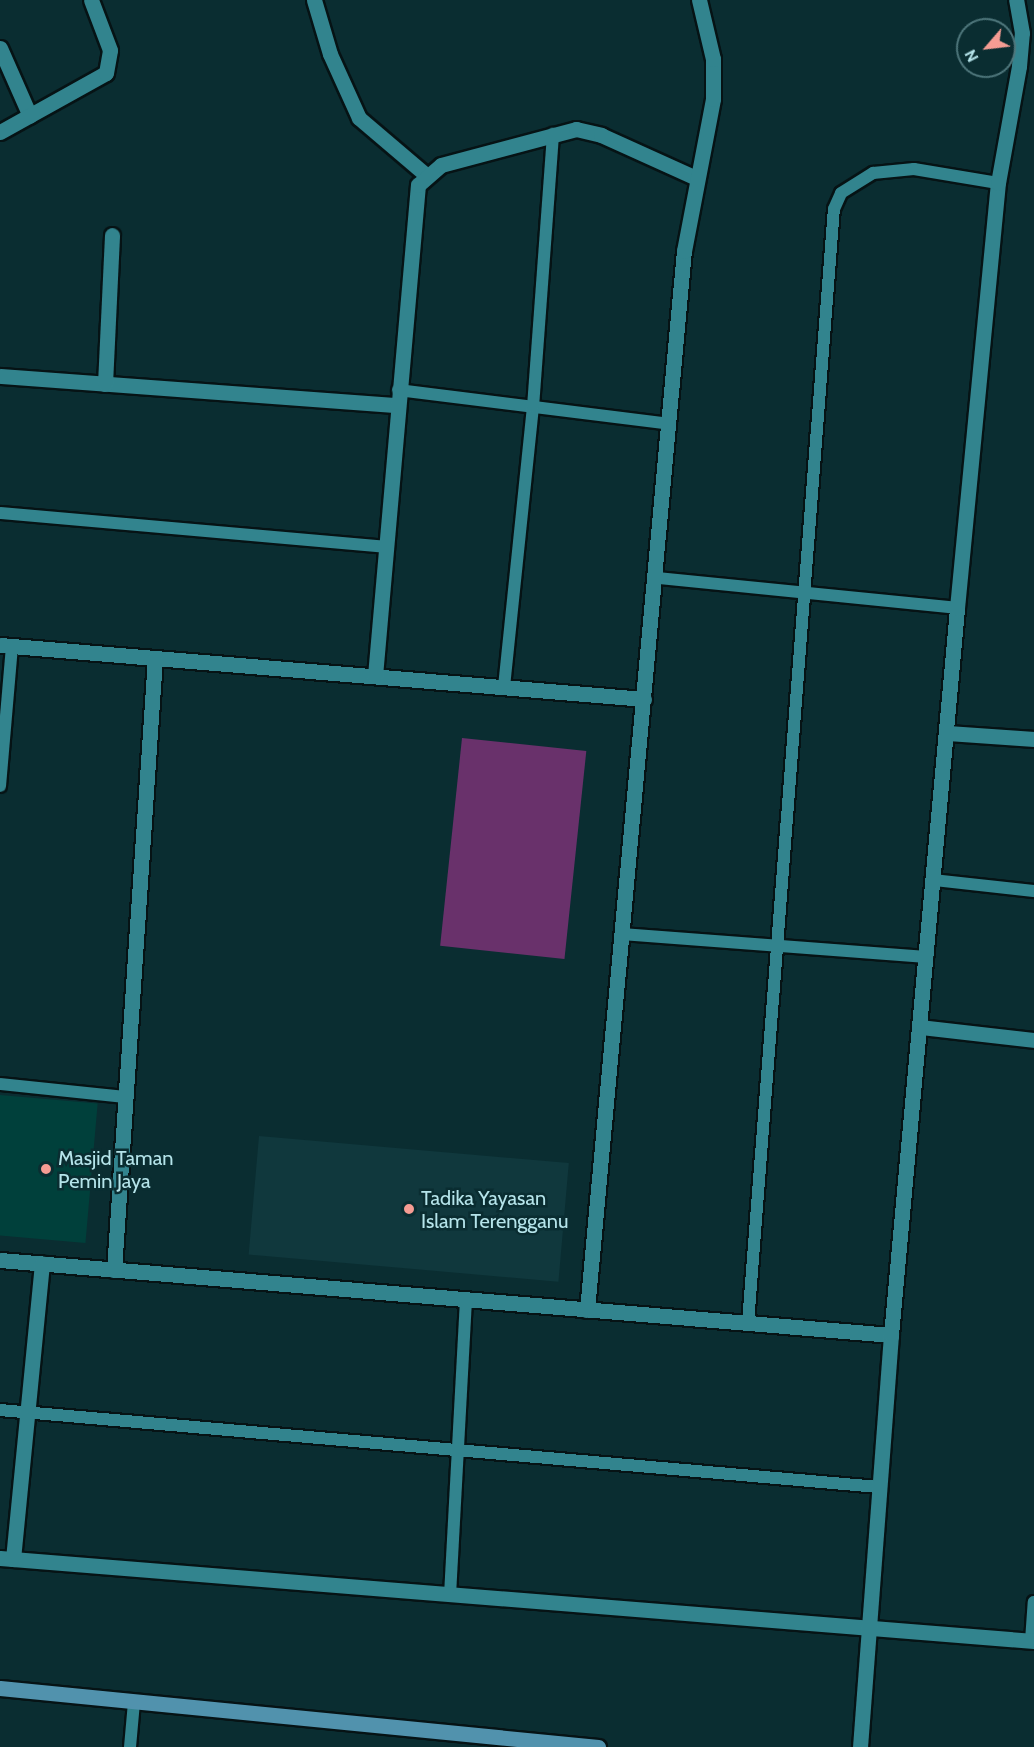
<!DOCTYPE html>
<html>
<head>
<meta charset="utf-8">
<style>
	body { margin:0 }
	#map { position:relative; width:1034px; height:1747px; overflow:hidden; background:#0a2d31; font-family:Cabin,sans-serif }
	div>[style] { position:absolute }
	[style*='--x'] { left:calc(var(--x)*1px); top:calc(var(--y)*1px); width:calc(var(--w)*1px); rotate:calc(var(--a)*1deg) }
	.built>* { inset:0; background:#10383d; transform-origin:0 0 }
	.green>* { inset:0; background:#69316b; transform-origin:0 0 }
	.building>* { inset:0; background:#00403b; transform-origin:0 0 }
	.roads { filter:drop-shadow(2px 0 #061315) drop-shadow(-2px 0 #061315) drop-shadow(0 2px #061315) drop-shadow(0 -2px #061315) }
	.lane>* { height:12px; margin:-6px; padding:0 6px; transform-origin:6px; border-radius:6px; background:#32848e }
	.street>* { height:15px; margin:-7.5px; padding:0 7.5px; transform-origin:7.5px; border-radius:7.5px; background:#32848e }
	.secondary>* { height:15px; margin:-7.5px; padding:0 7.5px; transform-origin:7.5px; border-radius:7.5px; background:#5192ad }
	.dots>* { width:16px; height:16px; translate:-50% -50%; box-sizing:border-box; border:3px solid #0a2d31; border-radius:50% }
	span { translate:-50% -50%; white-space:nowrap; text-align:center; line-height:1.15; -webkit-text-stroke:5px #0a2d31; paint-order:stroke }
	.poi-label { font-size:20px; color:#b5e4ea }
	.left { translate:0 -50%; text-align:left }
	.north { position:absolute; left:956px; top:18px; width:60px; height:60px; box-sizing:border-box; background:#0a2d31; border:2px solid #4e767b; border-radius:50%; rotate:242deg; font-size:16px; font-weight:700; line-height:24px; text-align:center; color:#b5e4ea }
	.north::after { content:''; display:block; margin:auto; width:21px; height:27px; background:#f59c93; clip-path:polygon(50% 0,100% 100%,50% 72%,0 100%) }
</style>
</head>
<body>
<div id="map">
	<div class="built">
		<i style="left:259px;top:1136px;width:311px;height:119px;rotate:5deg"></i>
	</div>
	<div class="green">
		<i style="left:462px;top:738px;width:125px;height:209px;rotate:6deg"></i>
	</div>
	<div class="building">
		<i style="left:0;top:1095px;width:98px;height:140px;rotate:5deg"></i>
	</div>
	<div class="roads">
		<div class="lane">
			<i style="--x:398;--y:390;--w:274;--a:7.1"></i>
			<i style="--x:0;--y:513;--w:386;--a:5"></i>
			<i style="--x:658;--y:578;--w:301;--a:5.7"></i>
			<i style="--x:504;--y:687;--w:281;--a:-84.1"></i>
			<i style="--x:533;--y:407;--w:274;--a:-85.8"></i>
			<i style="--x:0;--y:786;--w:141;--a:-85.1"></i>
			<i style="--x:934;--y:880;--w:101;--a:6.3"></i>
			<i style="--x:621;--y:934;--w:307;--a:4.3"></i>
			<i style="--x:0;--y:1084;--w:127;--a:5.9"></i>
			<i style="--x:748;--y:1323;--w:1117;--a:-85.59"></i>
			<i style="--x:834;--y:209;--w:17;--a:-66"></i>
			<i style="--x:841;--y:193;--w:38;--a:-32"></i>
			<i style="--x:873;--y:173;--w:41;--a:-5.6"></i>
			<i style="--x:914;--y:169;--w:85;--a:9.5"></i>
			<i style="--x:0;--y:1410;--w:882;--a:5.01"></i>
			<i style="--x:450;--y:1595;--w:296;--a:-86.9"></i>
			<i style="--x:1031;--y:1641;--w:39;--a:-86"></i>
			<i style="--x:130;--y:1747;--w:45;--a:-84.9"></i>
		</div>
		<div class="street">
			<i style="--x:314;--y:0;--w:56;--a:73.5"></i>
			<i style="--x:330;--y:54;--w:70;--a:65.6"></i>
			<i style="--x:359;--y:118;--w:88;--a:40.4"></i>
			<i style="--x:0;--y:48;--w:74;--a:66.2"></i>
			<i style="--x:0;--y:132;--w:121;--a:-29.1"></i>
			<i style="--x:106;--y:73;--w:23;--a:-80"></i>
			<i style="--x:110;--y:50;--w:53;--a:-110.8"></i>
			<i style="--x:0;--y:376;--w:398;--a:4.2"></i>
			<i style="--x:105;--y:384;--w:149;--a:-87.3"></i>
			<i style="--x:0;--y:645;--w:646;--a:4.79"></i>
			<i style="--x:375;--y:676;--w:493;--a:-85"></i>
			<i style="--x:418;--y:185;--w:30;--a:-41"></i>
			<i style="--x:441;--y:165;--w:140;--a:-14.9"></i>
			<i style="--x:576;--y:129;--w:26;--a:13"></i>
			<i style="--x:601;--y:135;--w:102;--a:24.3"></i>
			<i style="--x:948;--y:733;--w:86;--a:4"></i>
			<i style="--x:920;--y:1027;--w:115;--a:6.5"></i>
			<i style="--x:0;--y:1260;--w:894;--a:4.81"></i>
			<i style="--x:114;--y:1270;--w:613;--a:-86.17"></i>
			<i style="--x:587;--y:1310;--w:1063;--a:-84.77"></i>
			<i style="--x:684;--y:251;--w:155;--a:-79.2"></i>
			<i style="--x:713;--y:99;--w:40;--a:-90"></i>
			<i style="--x:713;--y:59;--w:61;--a:-103.3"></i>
			<i style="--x:0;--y:1558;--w:1037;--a:4.59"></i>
			<i style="--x:13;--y:1559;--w:297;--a:-84.4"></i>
			<i style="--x:860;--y:1747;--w:413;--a:-85.7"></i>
			<i style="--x:891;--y:1335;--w:730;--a:-84.81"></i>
			<i style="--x:957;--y:608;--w:427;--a:-84.5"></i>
			<i style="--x:998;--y:183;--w:119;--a:-79.8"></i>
			<i style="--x:1019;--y:66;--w:33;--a:-85"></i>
			<i style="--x:1022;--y:33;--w:34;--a:-100"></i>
		</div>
		<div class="secondary">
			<i style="--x:0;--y:1688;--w:601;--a:5.63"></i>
		</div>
	</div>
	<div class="dots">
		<i style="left:46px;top:1169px;background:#f59c93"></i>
		<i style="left:409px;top:1209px;background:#f59c93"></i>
	</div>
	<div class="poi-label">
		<span class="left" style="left:58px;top:1170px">Masjid Taman<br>Pemin Jaya</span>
		<span class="left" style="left:421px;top:1210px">Tadika Yayasan<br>Islam Terengganu</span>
	</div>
	<div class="north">N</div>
</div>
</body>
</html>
